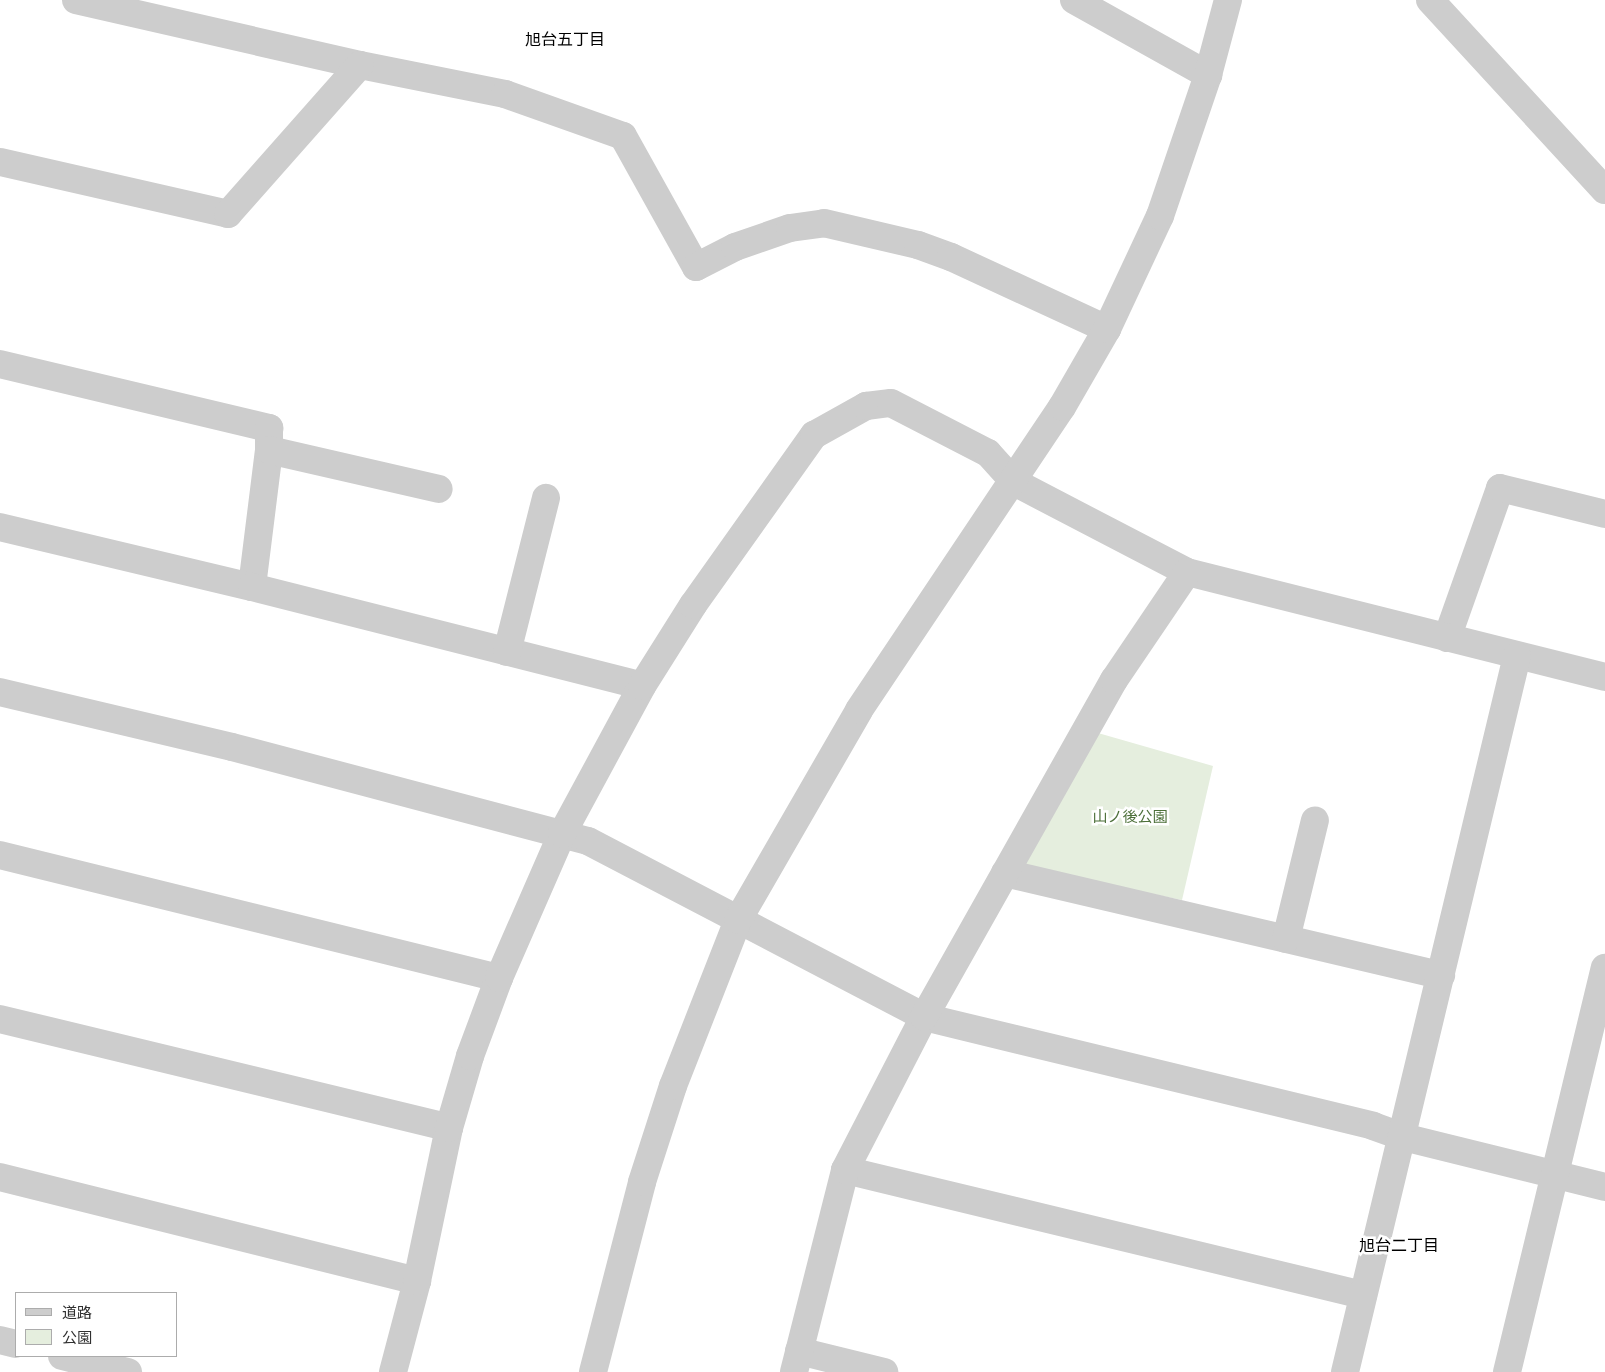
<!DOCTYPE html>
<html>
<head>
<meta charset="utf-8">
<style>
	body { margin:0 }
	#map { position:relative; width:1605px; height:1372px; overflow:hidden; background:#fff; font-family:"PT Sans Narrow","Noto Sans JP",sans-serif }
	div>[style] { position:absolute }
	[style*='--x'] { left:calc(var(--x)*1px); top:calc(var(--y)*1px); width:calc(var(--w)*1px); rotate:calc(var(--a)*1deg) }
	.green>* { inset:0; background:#e5eede }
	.minor>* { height:28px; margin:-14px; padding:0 14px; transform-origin:14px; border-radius:14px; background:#cdcdcd }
	.tertiary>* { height:28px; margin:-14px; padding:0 14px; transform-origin:14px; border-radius:14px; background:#cdcdcd }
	span { translate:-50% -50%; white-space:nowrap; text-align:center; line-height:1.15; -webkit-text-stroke:5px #fff; paint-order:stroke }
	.park-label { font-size:15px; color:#4d703a }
	.neighbourhood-label { font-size:16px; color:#000 }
	.legend { position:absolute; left:15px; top:1292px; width:162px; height:65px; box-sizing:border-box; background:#fff; border:1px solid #acacac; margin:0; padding:6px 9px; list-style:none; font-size:15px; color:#303030 }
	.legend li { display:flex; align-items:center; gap:10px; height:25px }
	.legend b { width:25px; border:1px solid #acacac }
</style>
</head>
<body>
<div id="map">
	<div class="green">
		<i style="clip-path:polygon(1098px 733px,1213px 766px,1182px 900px,1021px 867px)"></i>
	</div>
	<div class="minor">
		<i style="--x:76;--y:0;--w:291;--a:12.9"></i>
		<i style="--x:360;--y:65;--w:148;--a:11.3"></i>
		<i style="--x:505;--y:94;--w:125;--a:19.6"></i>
		<i style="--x:623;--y:136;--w:150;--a:60.9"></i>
		<i style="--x:696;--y:267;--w:44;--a:-27.1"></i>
		<i style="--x:735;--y:247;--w:58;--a:-19.1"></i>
		<i style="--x:790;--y:228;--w:34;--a:-8"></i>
		<i style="--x:824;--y:223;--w:97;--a:13.2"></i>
		<i style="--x:918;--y:245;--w:35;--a:20"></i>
		<i style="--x:951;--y:257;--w:172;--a:24.8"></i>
		<i style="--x:1074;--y:0;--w:154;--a:29.2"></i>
		<i style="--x:1430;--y:0;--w:258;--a:47.4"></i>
		<i style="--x:0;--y:162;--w:234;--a:12.8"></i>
		<i style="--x:228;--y:214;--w:199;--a:-48.5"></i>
		<i style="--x:0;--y:364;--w:277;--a:13.4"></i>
		<i style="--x:269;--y:428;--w:22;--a:90"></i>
		<i style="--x:269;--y:450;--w:138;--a:97.1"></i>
		<i style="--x:269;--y:450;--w:174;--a:12.9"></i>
		<i style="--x:0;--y:527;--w:259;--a:13.4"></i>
		<i style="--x:252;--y:587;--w:402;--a:14.2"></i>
		<i style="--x:1447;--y:638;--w:159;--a:-70.5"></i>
		<i style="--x:1500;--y:488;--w:108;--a:13.9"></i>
		<i style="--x:507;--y:652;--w:159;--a:-75.8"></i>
		<i style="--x:0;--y:692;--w:238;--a:13.3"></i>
		<i style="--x:232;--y:747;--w:368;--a:14.8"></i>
		<i style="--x:588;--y:841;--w:379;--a:27.6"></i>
		<i style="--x:924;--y:1017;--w:462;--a:13.6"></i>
		<i style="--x:1373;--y:1126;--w:32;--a:20"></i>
		<i style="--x:1403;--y:1137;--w:208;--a:13.9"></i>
		<i style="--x:0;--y:855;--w:514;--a:13.85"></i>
		<i style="--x:1005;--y:873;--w:448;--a:13.2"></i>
		<i style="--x:1286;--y:939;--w:122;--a:-76.3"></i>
		<i style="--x:0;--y:1019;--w:462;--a:13.6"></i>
		<i style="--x:845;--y:1170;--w:533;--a:13.57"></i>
		<i style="--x:0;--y:1177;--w:430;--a:14"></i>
		<i style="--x:0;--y:1340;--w:16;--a:14"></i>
		<i style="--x:799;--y:1351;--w:88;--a:13.9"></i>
		<i style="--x:62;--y:1356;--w:68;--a:13.6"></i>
		<i style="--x:393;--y:1372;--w:94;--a:-75.2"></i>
		<i style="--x:417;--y:1281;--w:156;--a:-78.2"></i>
		<i style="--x:449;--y:1128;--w:75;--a:-73.7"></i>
		<i style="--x:470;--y:1056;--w:83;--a:-69.6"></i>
		<i style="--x:499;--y:978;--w:157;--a:-66.4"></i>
		<i style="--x:562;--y:834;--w:168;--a:-61.6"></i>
		<i style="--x:642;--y:686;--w:96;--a:-57.8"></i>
		<i style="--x:693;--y:605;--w:209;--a:-54.6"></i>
		<i style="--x:814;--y:435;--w:60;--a:-29.1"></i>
		<i style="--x:866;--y:406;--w:25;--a:-7"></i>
		<i style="--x:891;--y:403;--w:109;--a:27.3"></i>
		<i style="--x:988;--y:453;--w:39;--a:48"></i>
		<i style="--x:1014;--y:482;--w:195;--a:27.5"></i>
		<i style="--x:1187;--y:572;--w:431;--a:14.1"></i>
		<i style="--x:794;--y:1372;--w:208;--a:-75.8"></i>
		<i style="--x:845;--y:1170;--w:172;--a:-62.7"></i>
		<i style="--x:924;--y:1017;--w:387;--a:-60.6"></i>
		<i style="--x:1114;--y:680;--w:130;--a:-55.9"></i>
		<i style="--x:1345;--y:1372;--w:736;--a:-76.49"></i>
		<i style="--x:1507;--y:1372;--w:416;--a:-76.4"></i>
	</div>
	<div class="tertiary">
		<i style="--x:593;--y:1372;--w:196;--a:-75.5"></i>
		<i style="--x:642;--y:1182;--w:101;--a:-72.1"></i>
		<i style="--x:673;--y:1086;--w:178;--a:-68.6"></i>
		<i style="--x:738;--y:920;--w:242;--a:-60"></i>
		<i style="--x:859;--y:710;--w:365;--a:-56.2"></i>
		<i style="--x:1062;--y:407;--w:90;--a:-60"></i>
		<i style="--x:1107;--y:329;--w:125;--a:-64.9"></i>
		<i style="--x:1160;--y:216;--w:149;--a:-71.2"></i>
		<i style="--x:1208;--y:75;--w:78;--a:-75.1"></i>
	</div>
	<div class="park-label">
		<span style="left:1130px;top:817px">山ノ後公園</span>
	</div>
	<div class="neighbourhood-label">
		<span style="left:565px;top:39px">旭台五丁目</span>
		<span style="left:1399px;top:1245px">旭台二丁目</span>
	</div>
	<ul class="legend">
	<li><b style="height:6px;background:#cdcdcd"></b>道路</li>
	<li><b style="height:14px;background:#e5eede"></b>公園</li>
	</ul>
</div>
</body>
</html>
